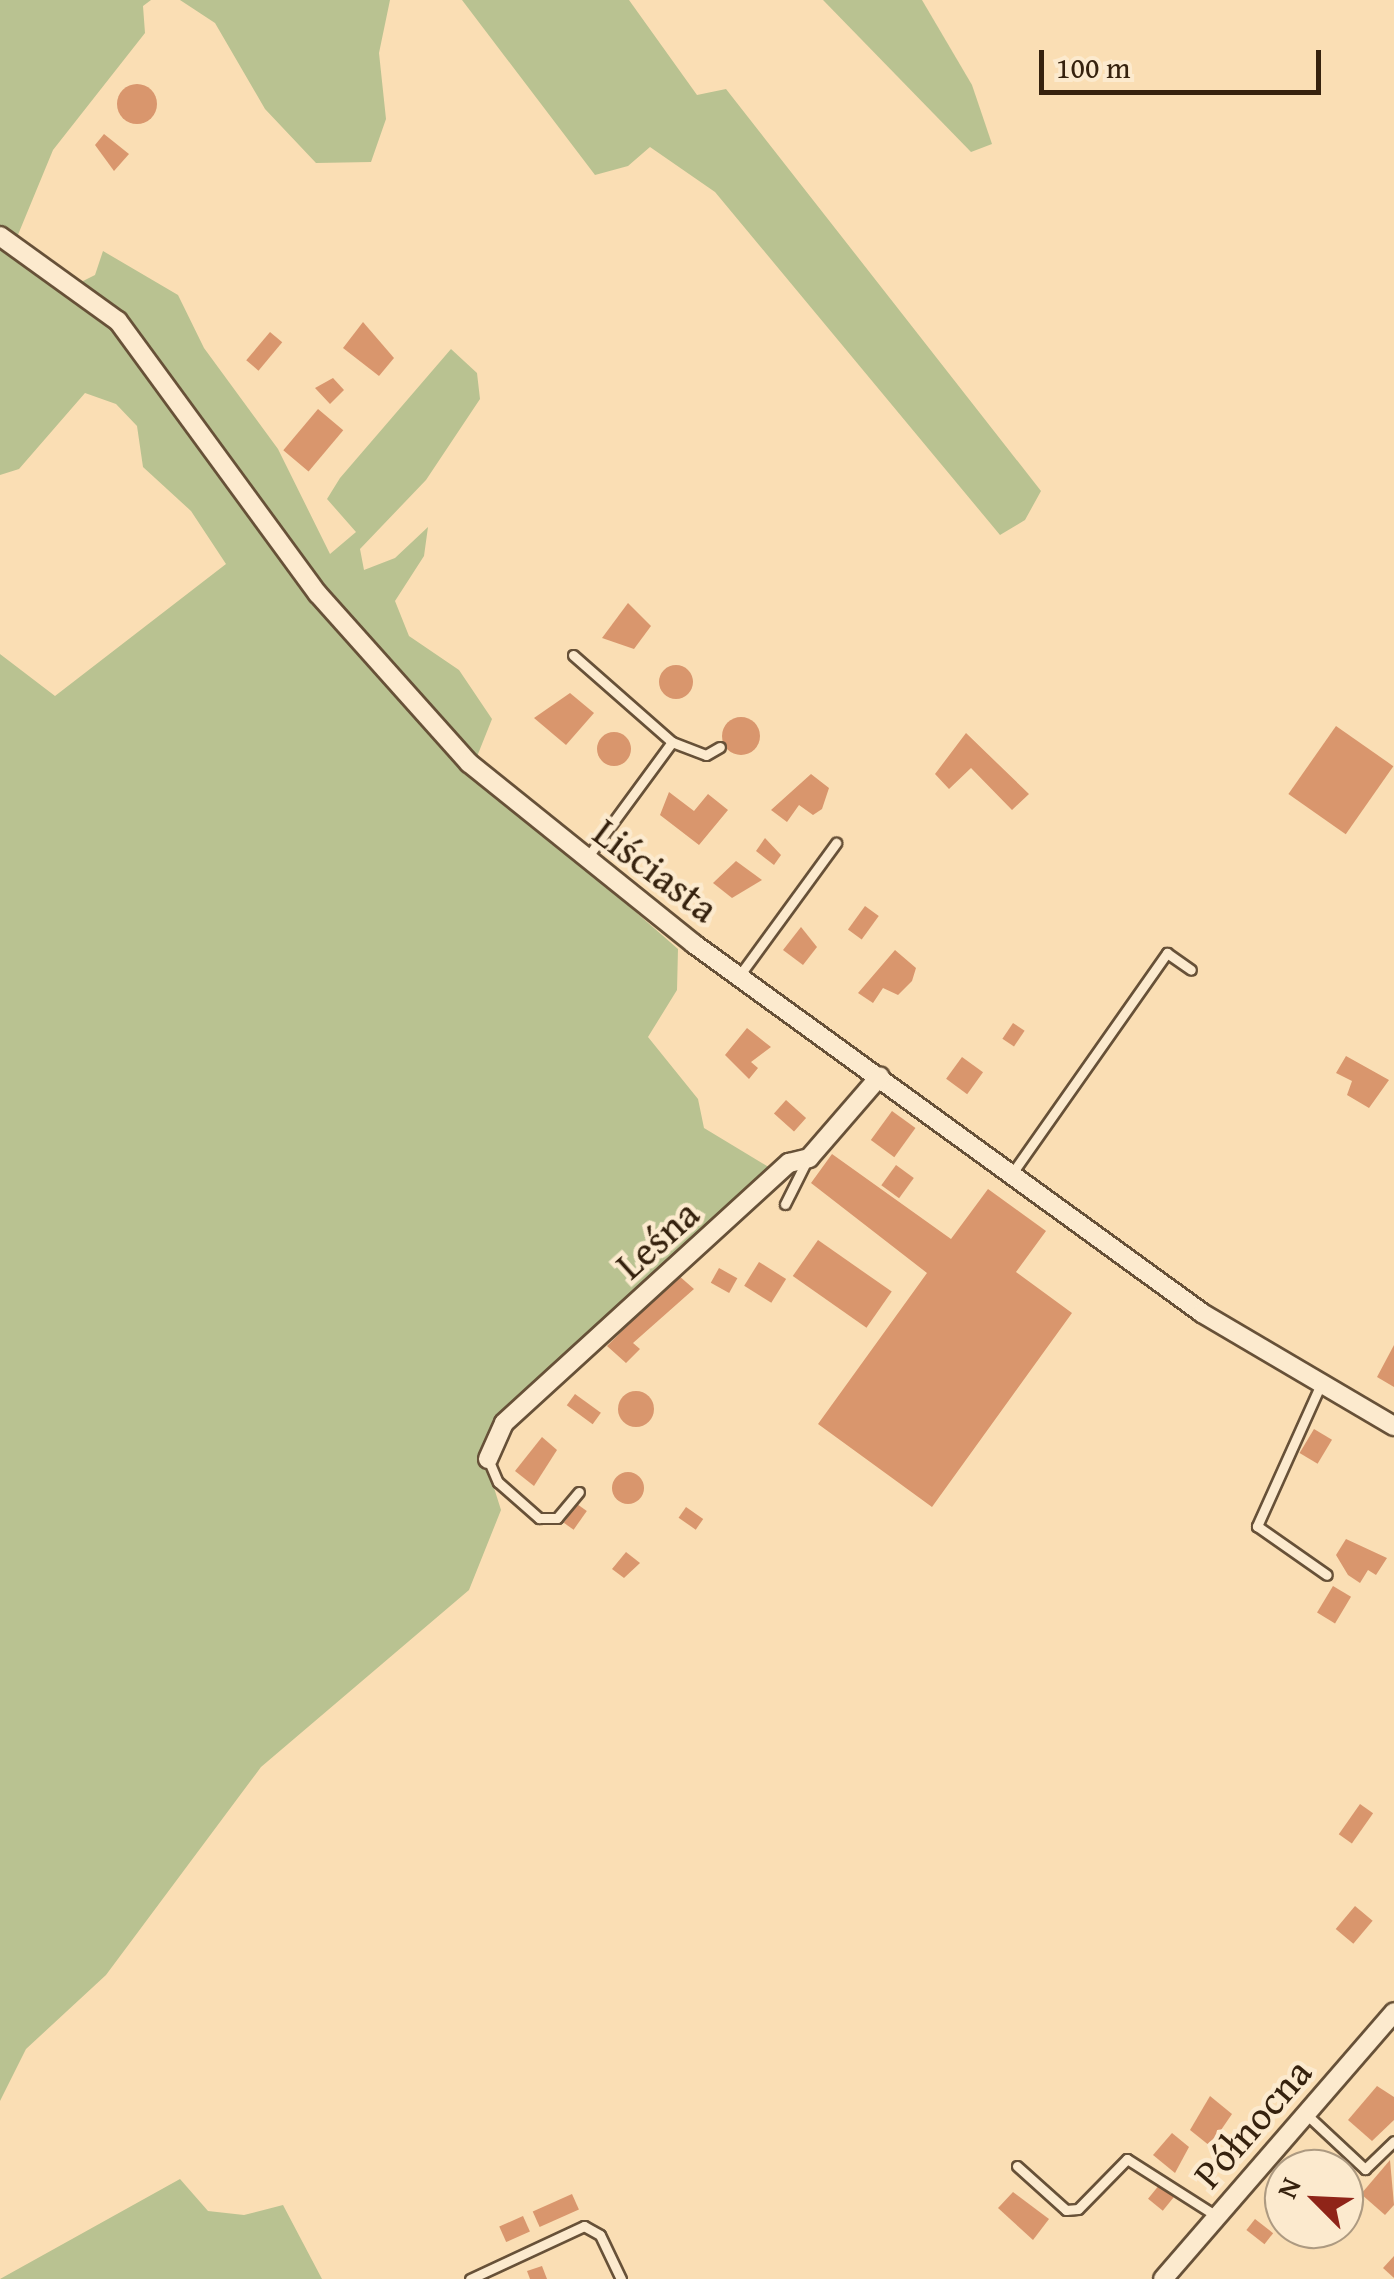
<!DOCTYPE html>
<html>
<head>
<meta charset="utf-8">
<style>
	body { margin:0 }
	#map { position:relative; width:1394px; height:2279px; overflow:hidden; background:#fadeb4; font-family:"Gentium Book Plus",serif }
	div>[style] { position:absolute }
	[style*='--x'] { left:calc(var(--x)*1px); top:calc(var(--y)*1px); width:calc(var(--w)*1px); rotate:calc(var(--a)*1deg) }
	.green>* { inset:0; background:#b9c291 }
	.building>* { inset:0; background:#d9966d; transform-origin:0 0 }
	.round { border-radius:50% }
	.roads { filter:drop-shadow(2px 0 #675138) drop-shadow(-2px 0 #675138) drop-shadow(0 2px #675138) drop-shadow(0 -2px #675138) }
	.service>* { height:9px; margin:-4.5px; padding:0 4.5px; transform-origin:4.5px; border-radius:4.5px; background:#fceace }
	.minor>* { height:18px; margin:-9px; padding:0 9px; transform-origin:9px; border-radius:9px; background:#fceace }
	span { translate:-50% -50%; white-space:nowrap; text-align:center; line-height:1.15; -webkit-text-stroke:9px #fceace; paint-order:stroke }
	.street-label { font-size:40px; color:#36220e }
	.north { position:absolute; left:1264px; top:2149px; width:100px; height:100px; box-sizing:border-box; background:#fceace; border:2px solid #ad9a81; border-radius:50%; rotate:294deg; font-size:28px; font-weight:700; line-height:40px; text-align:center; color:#36220e }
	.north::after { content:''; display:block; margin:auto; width:35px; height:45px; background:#8f2418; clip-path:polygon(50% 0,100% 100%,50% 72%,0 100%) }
	.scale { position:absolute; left:1039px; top:50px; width:282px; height:45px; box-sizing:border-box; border:5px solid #36220e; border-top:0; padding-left:12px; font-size:30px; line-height:35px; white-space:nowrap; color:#36220e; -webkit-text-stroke:8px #fceace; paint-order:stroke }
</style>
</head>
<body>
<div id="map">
	<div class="green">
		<i style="clip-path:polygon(0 0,151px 0,143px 6px,145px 33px,53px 150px,15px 242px,75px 285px,95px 275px,103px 251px,178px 295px,204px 348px,278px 449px,330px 554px,356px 532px,327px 499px,340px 478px,451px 349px,477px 373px,480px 399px,426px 480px,360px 549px,364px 570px,395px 558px,428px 527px,424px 556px,395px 601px,409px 636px,459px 670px,492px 719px,472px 769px,678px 949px,677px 990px,648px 1037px,698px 1099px,704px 1128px,772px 1169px,499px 1418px,484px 1456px,501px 1510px,469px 1590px,261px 1767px,106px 1975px,26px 2049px,0 2101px,0 654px,55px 696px,226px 564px,191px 511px,143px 467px,137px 426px,116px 404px,85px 393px,19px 469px,0 475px)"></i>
		<i style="clip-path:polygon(180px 0,390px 0,379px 53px,386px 119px,371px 162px,316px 163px,265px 109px,215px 23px)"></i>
		<i style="clip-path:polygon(462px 0,629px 0,697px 95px,726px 89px,1041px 491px,1025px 520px,1000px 535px,715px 192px,650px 147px,628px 166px,595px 175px)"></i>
		<i style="clip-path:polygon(823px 0,922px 0,972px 85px,992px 144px,971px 152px)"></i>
		<i style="clip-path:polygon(180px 2179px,208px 2211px,244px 2215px,283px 2205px,322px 2279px,0 2279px)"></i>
	</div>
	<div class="building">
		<i class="round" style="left:117px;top:84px;width:40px;height:40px"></i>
		<i style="clip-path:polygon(104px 134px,129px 154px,114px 171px,95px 145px)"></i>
		<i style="clip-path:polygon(363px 322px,394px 358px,379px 376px,343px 348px)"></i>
		<i style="left:270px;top:332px;width:16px;height:37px;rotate:40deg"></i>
		<i style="clip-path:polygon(333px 378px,344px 390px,330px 404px,315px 388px)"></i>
		<i style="left:318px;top:409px;width:33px;height:54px;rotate:40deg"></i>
		<i style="clip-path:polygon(628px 603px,651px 626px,634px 649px,602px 638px)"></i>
		<i class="round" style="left:659px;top:665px;width:34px;height:34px"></i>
		<i style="clip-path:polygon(570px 693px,594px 713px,566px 745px,534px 718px)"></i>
		<i class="round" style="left:722px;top:717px;width:38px;height:38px"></i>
		<i style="left:1336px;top:726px;width:70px;height:83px;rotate:35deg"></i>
		<i class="round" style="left:597px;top:732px;width:34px;height:34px"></i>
		<i style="clip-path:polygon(966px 733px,1029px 794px,1012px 810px,971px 768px,949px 789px,935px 774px)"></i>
		<i style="clip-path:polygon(811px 774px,829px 788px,822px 809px,813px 815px,799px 805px,787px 822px,771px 810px)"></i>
		<i style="clip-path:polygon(669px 792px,694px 811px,708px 794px,728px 810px,699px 845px,660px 815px)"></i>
		<i style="clip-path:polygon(765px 838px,781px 855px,774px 865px,756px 851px)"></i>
		<i style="clip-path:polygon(736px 861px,762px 880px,732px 898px,713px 883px)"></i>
		<i style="left:865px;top:906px;width:17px;height:29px;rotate:36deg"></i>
		<i style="clip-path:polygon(801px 927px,817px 947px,803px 965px,783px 950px)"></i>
		<i style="clip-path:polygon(895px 950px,916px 968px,912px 981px,898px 995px,883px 988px,873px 1003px,858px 993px)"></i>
		<i style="left:1013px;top:1023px;width:14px;height:19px;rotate:34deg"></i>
		<i style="clip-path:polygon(747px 1028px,771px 1047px,751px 1062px,758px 1068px,749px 1079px,725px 1055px)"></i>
		<i style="clip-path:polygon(1346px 1056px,1389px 1080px,1369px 1108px,1347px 1095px,1352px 1081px,1336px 1073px)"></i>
		<i style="left:962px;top:1057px;width:26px;height:27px;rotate:36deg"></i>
		<i style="left:786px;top:1100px;width:27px;height:18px;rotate:42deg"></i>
		<i style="left:892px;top:1111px;width:29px;height:36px;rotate:36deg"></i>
		<i style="clip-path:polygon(832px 1154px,951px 1239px,988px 1189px,1046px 1231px,1016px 1272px,1072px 1313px,932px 1507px,818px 1424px,927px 1273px,811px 1183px)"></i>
		<i style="left:896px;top:1165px;width:22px;height:25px;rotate:36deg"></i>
		<i style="left:818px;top:1240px;width:90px;height:44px;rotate:35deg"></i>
		<i style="left:759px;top:1262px;width:32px;height:28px;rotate:32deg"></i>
		<i style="left:719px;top:1268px;width:21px;height:17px;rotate:29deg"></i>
		<i style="clip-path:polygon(678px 1275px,694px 1289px,633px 1343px,640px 1349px,626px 1363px,607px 1346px)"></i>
		<i style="clip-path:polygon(1394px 1345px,1394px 1387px,1377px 1377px)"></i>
		<i class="round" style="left:618px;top:1391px;width:36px;height:36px"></i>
		<i style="left:575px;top:1394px;width:32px;height:14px;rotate:36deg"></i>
		<i style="left:1314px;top:1429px;width:21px;height:28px;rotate:31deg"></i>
		<i style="clip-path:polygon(542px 1437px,557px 1450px,534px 1486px,515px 1471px)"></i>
		<i class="round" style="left:612px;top:1472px;width:32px;height:32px"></i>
		<i style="left:577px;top:1504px;width:12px;height:23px;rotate:35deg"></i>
		<i style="left:686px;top:1507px;width:21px;height:13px;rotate:35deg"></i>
		<i style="clip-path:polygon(1346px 1539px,1387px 1558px,1376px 1575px,1368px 1570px,1360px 1583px,1348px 1575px,1336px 1555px)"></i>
		<i style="clip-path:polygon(626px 1552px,640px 1563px,624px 1578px,612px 1569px)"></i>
		<i style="left:1333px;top:1586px;width:21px;height:31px;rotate:31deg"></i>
		<i style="left:1360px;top:1804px;width:16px;height:37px;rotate:35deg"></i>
		<i style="left:1355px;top:1906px;width:23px;height:30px;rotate:40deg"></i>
		<i style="clip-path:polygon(1377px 2086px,1394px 2097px,1394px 2120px,1372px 2141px,1348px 2120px)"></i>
		<i style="clip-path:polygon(1210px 2096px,1232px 2114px,1210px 2146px,1190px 2130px)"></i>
		<i style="clip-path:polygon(1172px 2133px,1189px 2147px,1175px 2173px,1153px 2155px)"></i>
		<i style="clip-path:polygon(1317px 2157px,1326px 2161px,1336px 2169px,1310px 2169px)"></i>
		<i style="clip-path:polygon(1390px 2160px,1394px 2205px,1385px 2215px,1361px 2194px)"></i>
		<i style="left:1160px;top:2184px;width:19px;height:19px;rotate:39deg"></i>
		<i style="clip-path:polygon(1013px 2192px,1049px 2219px,1033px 2240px,998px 2208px)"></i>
		<i style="left:572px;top:2194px;width:17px;height:43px;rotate:66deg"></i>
		<i style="left:523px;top:2216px;width:17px;height:26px;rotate:66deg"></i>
		<i style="left:1255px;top:2219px;width:23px;height:14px;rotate:38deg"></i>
		<i style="clip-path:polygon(1394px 2256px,1394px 2278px,1383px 2268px)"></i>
		<i style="clip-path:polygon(542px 2266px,547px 2279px,530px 2279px,527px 2271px)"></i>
	</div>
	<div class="roads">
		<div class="service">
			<i style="--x:573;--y:655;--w:132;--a:41.3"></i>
			<i style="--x:672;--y:742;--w:145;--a:126.3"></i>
			<i style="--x:672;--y:742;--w:36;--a:21"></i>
			<i style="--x:706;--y:755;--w:16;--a:-30"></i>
			<i style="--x:739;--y:976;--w:165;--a:-53.9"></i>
			<i style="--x:1013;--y:1172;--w:268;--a:-54.9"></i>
			<i style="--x:1167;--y:953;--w:29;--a:35"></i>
			<i style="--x:785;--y:1204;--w:49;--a:-63.4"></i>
			<i style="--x:1320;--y:1386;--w:154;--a:114.2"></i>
			<i style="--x:1257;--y:1526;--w:85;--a:35"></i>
			<i style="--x:488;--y:1459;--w:25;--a:67"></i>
			<i style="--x:498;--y:1482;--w:55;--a:41.3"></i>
			<i style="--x:539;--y:1518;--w:18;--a:0"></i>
			<i style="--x:557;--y:1518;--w:34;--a:-50"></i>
			<i style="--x:1306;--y:2114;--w:81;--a:43"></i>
			<i style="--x:1365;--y:2169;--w:40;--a:-44"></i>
			<i style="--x:1017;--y:2166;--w:66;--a:41.9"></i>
			<i style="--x:1066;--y:2210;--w:12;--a:-5"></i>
			<i style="--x:1078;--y:2209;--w:70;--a:-45.6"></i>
			<i style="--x:1127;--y:2159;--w:108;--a:32.5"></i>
			<i style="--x:470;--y:2279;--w:126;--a:-24.9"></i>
			<i style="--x:584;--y:2226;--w:18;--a:29"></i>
			<i style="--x:600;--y:2235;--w:49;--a:64.5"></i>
		</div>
		<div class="minor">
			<i style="--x:0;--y:236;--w:145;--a:35.8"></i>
			<i style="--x:118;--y:321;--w:338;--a:53.8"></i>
			<i style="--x:318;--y:594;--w:227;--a:48.2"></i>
			<i style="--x:469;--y:763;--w:289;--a:38.8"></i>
			<i style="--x:694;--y:944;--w:628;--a:35.99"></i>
			<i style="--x:1202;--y:1313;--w:223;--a:30.5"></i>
			<i style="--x:488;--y:1459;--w:39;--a:-66"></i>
			<i style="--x:504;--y:1423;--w:386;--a:-42.4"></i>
			<i style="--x:789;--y:1163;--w:21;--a:-14"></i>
			<i style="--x:809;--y:1158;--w:108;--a:-49.1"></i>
			<i style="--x:1163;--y:2279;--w:353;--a:-49.1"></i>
		</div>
	</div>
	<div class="street-label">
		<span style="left:656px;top:870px;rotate:37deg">Liściasta</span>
		<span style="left:657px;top:1239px;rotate:-42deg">Leśna</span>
		<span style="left:1252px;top:2123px;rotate:-49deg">Północna</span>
	</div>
	<div class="north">N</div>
	<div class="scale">100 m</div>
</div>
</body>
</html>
